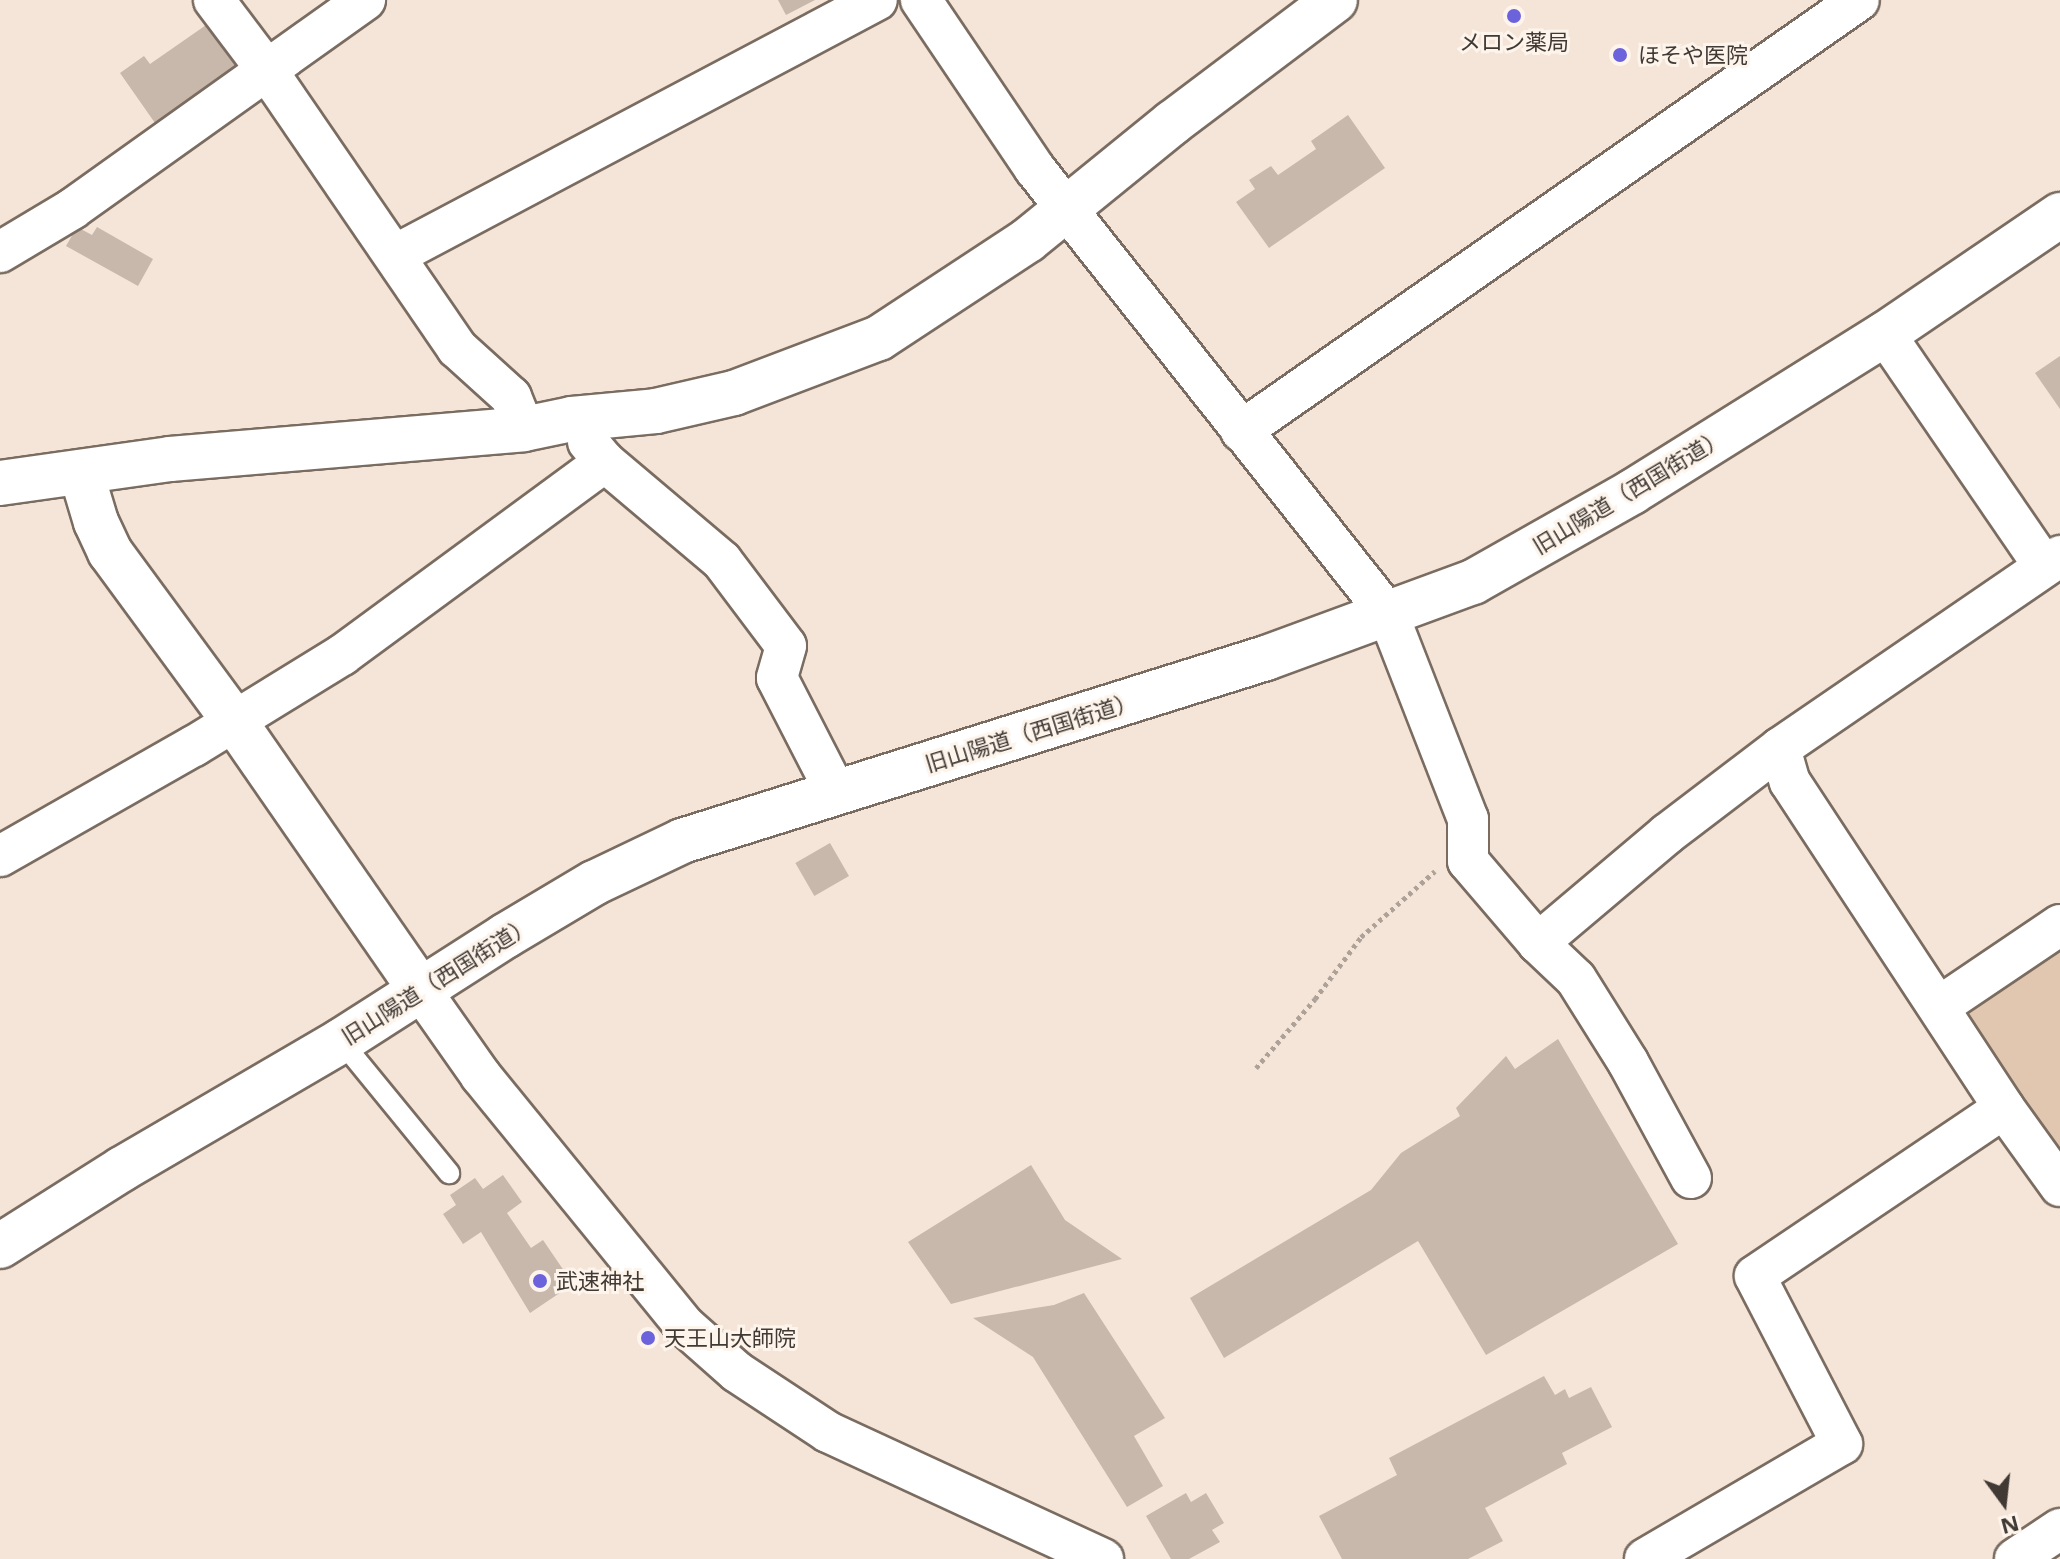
<!DOCTYPE html>
<html>
<head>
<meta charset="utf-8">
<style>
	body { margin:0 }
	#map { position:relative; width:2060px; height:1559px; overflow:hidden; background:#f5e5d8; font-family:"Open Sans","Noto Sans JP",sans-serif }
	div>[style] { position:absolute }
	[style*='--x'] { left:calc(var(--x)*1px); top:calc(var(--y)*1px); width:calc(var(--w)*1px); rotate:calc(var(--a)*1deg) }
	.green>* { inset:0; background:#e1c7b0 }
	.building>* { inset:0; background:#c7b8ab; transform-origin:0 0 }
	.path>* { height:5px; margin-top:-2.5px; transform-origin:0; background:repeating-linear-gradient(90deg,#aea298 0 4px,transparent 0 8px) }
	.roads { filter:drop-shadow(2px 0 #7a6c60) drop-shadow(-2px 0 #7a6c60) drop-shadow(0 2px #7a6c60) drop-shadow(0 -2px #7a6c60) }
	.lane>* { height:20px; margin:-10px; padding:0 10px; transform-origin:10px; border-radius:10px; background:#fff }
	.street>* { height:40px; margin:-20px; padding:0 20px; transform-origin:20px; border-radius:20px; background:#fff }
	.secondary>* { height:44px; margin:-22px; padding:0 22px; transform-origin:22px; border-radius:22px; background:#fff }
	.dots>* { width:22px; height:22px; translate:-50% -50%; box-sizing:border-box; border:4px solid #fdf4eb; border-radius:50% }
	span { translate:-50% -50%; white-space:nowrap; text-align:center; line-height:1.15; -webkit-text-stroke:6px #fdf4eb; paint-order:stroke }
	.poi-label { font-size:22px; color:#403934 }
	.left { translate:0 -50%; text-align:left }
	.street-label { font-size:22px; color:#403934 }
	.north { position:absolute; left:1964px; top:1463px; width:80px; height:80px; -webkit-text-stroke:6px #fdf4eb; paint-order:stroke; rotate:165deg; font-size:22px; font-weight:700; line-height:32px; text-align:center; color:#403934 }
	.north::after { content:''; display:block; margin:auto; width:28px; height:36px; background:#403934; clip-path:polygon(50% 0,100% 100%,50% 72%,0 100%) }
</style>
</head>
<body>
<div id="map">
	<div class="green">
		<i style="clip-path:polygon(2060px 946px,2060px 1150px,1967px 1018px,1971px 1007px)"></i>
	</div>
	<div class="building">
		<i style="clip-path:polygon(778px 0,815px 0,786px 15px)"></i>
		<i style="clip-path:polygon(209px 23px,238px 65px,155px 123px,120px 73px,144px 56px,150px 64px)"></i>
		<i style="clip-path:polygon(1348px 115px,1385px 168px,1269px 248px,1236px 202px,1255px 189px,1249px 180px,1271px 166px,1278px 175px,1316px 149px,1311px 141px)"></i>
		<i style="clip-path:polygon(77px 227px,92px 235px,97px 227px,153px 259px,138px 286px,66px 246px)"></i>
		<i style="clip-path:polygon(2060px 356px,2060px 409px,2035px 373px)"></i>
		<i style="left:830px;top:843px;width:38px;height:40px;rotate:60deg"></i>
		<i style="clip-path:polygon(1558px 1039px,1678px 1244px,1486px 1355px,1418px 1241px,1224px 1358px,1190px 1298px,1371px 1190px,1401px 1153px,1460px 1116px,1456px 1108px,1506px 1056px,1515px 1069px)"></i>
		<i style="clip-path:polygon(1031px 1165px,1065px 1220px,1122px 1259px,951px 1304px,908px 1242px)"></i>
		<i style="clip-path:polygon(503px 1175px,522px 1202px,507px 1213px,531px 1248px,543px 1240px,573px 1284px,530px 1313px,481px 1232px,463px 1244px,443px 1214px,456px 1205px,450px 1195px,475px 1178px,483px 1189px)"></i>
		<i style="clip-path:polygon(1084px 1293px,1165px 1418px,1134px 1436px,1163px 1486px,1127px 1507px,1033px 1357px,973px 1318px,1054px 1305px)"></i>
		<i style="clip-path:polygon(1544px 1376px,1555px 1395px,1565px 1389px,1569px 1398px,1591px 1387px,1612px 1427px,1562px 1453px,1567px 1464px,1485px 1508px,1503px 1541px,1468px 1559px,1342px 1559px,1319px 1516px,1397px 1475px,1389px 1458px)"></i>
		<i style="clip-path:polygon(1186px 1493px,1191px 1502px,1206px 1493px,1224px 1523px,1212px 1530px,1220px 1542px,1189px 1559px,1171px 1559px,1146px 1516px)"></i>
	</div>
	<div class="path">
		<i style="--x:1256;--y:1068;--w:91;--a:-49.5"></i>
		<i style="--x:1315;--y:999;--w:77;--a:-53.4"></i>
		<i style="--x:1361;--y:937;--w:99;--a:-41.7"></i>
	</div>
	<div class="roads">
		<div class="lane">
			<i style="--x:341;--y:1041;--w:171;--a:50.7"></i>
		</div>
		<div class="street">
			<i style="--x:214;--y:0;--w:86;--a:53"></i>
			<i style="--x:266;--y:69;--w:338;--a:55.6"></i>
			<i style="--x:457;--y:348;--w:73;--a:42.2"></i>
			<i style="--x:511;--y:397;--w:35;--a:68"></i>
			<i style="--x:921;--y:0;--w:204;--a:56"></i>
			<i style="--x:1035;--y:169;--w:568;--a:51.58"></i>
			<i style="--x:1388;--y:614;--w:220;--a:68.7"></i>
			<i style="--x:1468;--y:819;--w:42;--a:90"></i>
			<i style="--x:1468;--y:861;--w:108;--a:49.5"></i>
			<i style="--x:1538;--y:943;--w:52;--a:43.5"></i>
			<i style="--x:1576;--y:979;--w:98;--a:57.9"></i>
			<i style="--x:1628;--y:1062;--w:132;--a:61.5"></i>
			<i style="--x:0;--y:252;--w:84;--a:-30.8"></i>
			<i style="--x:72;--y:209;--w:360;--a:-35.5"></i>
			<i style="--x:395;--y:255;--w:545;--a:-27.88"></i>
			<i style="--x:1885;--y:334;--w:281;--a:55.6"></i>
			<i style="--x:1241;--y:431;--w:753;--a:-34.89"></i>
			<i style="--x:588;--y:442;--w:26;--a:50"></i>
			<i style="--x:605;--y:462;--w:153;--a:40.2"></i>
			<i style="--x:722;--y:561;--w:106;--a:53"></i>
			<i style="--x:786;--y:646;--w:33;--a:106"></i>
			<i style="--x:777;--y:678;--w:129;--a:62.8"></i>
			<i style="--x:1780;--y:748;--w:35;--a:74"></i>
			<i style="--x:1790;--y:782;--w:390;--a:56.7"></i>
			<i style="--x:2004;--y:1108;--w:96;--a:54.3"></i>
			<i style="--x:0;--y:856;--w:223;--a:-29.6"></i>
			<i style="--x:194;--y:746;--w:174;--a:-31.6"></i>
			<i style="--x:342;--y:655;--w:326;--a:-36.3"></i>
			<i style="--x:1538;--y:943;--w:169;--a:-40.2"></i>
			<i style="--x:1667;--y:834;--w:142;--a:-37.3"></i>
			<i style="--x:1780;--y:748;--w:340;--a:-34.4"></i>
			<i style="--x:422;--y:992;--w:103;--a:54.9"></i>
			<i style="--x:481;--y:1076;--w:323;--a:50.8"></i>
			<i style="--x:685;--y:1326;--w:69;--a:41.5"></i>
			<i style="--x:737;--y:1372;--w:109;--a:33.4"></i>
			<i style="--x:828;--y:1432;--w:303;--a:24.8"></i>
			<i style="--x:1940;--y:1006;--w:145;--a:-34"></i>
			<i style="--x:1645;--y:1559;--w:228;--a:-30.3"></i>
			<i style="--x:1842;--y:1444;--w:189;--a:-117.4"></i>
			<i style="--x:1755;--y:1276;--w:300;--a:-34"></i>
			<i style="--x:2015;--y:1559;--w:54;--a:-33.7"></i>
		</div>
		<div class="secondary">
			<i style="--x:81;--y:472;--w:52;--a:73.3"></i>
			<i style="--x:96;--y:522;--w:33;--a:65"></i>
			<i style="--x:110;--y:552;--w:211;--a:53.7"></i>
			<i style="--x:235;--y:722;--w:328;--a:55.3"></i>
			<i style="--x:0;--y:483;--w:172;--a:-8"></i>
			<i style="--x:170;--y:459;--w:355;--a:-4.8"></i>
			<i style="--x:524;--y:429;--w:49;--a:-11.8"></i>
			<i style="--x:572;--y:419;--w:84;--a:-5.4"></i>
			<i style="--x:656;--y:411;--w:80;--a:-13"></i>
			<i style="--x:734;--y:393;--w:155;--a:-20.8"></i>
			<i style="--x:879;--y:338;--w:178;--a:-33.3"></i>
			<i style="--x:1028;--y:240;--w:186;--a:-39.1"></i>
			<i style="--x:1172;--y:123;--w:204;--a:-37"></i>
			<i style="--x:0;--y:1246;--w:144;--a:-32.3"></i>
			<i style="--x:122;--y:1169;--w:254;--a:-30.3"></i>
			<i style="--x:341;--y:1041;--w:195;--a:-32.6"></i>
			<i style="--x:505;--y:936;--w:104;--a:-30.8"></i>
			<i style="--x:594;--y:883;--w:98;--a:-25.5"></i>
			<i style="--x:682;--y:841;--w:612;--a:-17.4"></i>
			<i style="--x:1266;--y:658;--w:221;--a:-20.2"></i>
			<i style="--x:1473;--y:582;--w:183;--a:-29.5"></i>
			<i style="--x:1632;--y:492;--w:298;--a:-32"></i>
			<i style="--x:1885;--y:334;--w:212;--a:-34.2"></i>
		</div>
	</div>
	<div class="dots">
		<i style="left:1514px;top:16px;background:#6b62dc"></i>
		<i style="left:1620px;top:55px;background:#6b62dc"></i>
		<i style="left:540px;top:1281px;background:#6b62dc"></i>
		<i style="left:648px;top:1338px;background:#6b62dc"></i>
	</div>
	<div class="poi-label">
		<span style="left:1514px;top:42px">メロン薬局</span>
		<span class="left" style="left:1638px;top:55px">ほそや医院</span>
		<span class="left" style="left:556px;top:1281px">武速神社</span>
		<span class="left" style="left:664px;top:1338px">天王山大師院</span>
	</div>
	<div class="street-label">
		<span style="left:1629px;top:491px;rotate:-31deg">旧山陽道（西国街道）</span>
		<span style="left:1031px;top:732px;rotate:-17deg">旧山陽道（西国街道）</span>
		<span style="left:437px;top:980px;rotate:-32deg">旧山陽道（西国街道）</span>
	</div>
	<div class="north">N</div>
</div>
</body>
</html>
